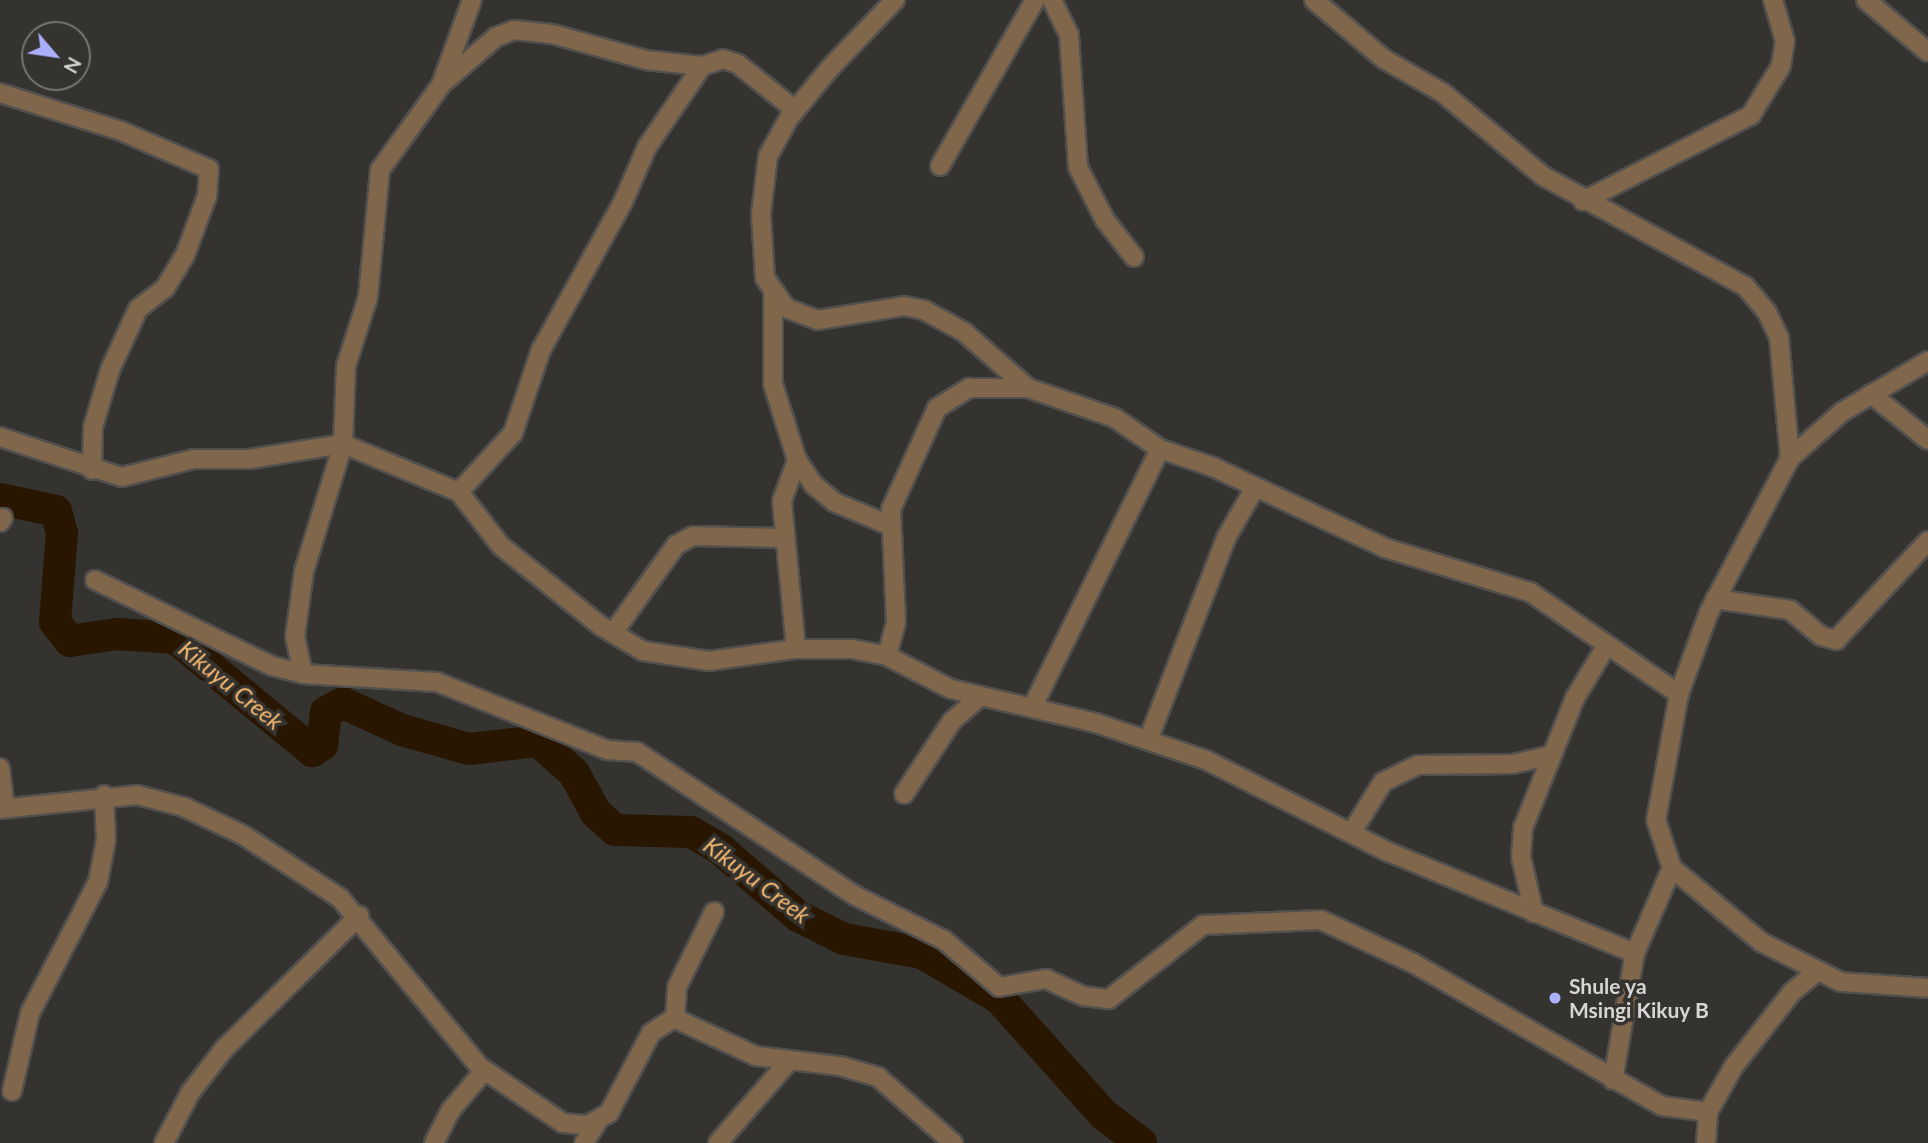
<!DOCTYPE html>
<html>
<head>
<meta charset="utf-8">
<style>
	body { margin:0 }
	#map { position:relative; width:1928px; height:1143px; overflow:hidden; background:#353330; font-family:Lato,sans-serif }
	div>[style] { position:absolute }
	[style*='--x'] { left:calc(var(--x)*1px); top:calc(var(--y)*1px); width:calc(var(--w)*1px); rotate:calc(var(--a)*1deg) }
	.river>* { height:32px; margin:-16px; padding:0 16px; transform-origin:16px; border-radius:16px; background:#281601 }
	.roads { filter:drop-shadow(2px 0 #52504e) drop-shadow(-2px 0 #52504e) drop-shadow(0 2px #52504e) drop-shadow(0 -2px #52504e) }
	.minor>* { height:18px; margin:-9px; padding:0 9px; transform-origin:9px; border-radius:9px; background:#80674b }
	.dots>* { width:19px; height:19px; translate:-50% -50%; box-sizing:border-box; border:4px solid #353330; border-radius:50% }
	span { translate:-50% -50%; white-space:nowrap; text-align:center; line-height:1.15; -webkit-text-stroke:7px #353330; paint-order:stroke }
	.poi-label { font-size:21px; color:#d7d6d4; font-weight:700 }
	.left { translate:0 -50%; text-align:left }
	.water-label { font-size:23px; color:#f8ba6f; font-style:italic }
	.north { position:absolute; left:21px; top:21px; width:70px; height:70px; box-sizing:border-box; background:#353330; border:2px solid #767472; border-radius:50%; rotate:119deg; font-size:19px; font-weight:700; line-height:28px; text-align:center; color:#d7d6d4 }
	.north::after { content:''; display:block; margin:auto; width:24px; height:32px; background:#aab0fb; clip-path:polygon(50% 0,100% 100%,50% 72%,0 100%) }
</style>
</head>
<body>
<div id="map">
	<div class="river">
		<i style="--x:0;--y:499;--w:57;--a:12.1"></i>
		<i style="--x:56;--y:511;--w:23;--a:75"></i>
		<i style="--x:62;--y:533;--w:89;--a:94.5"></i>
		<i style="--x:55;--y:622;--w:24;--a:52"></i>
		<i style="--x:70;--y:641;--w:48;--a:-8.5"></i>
		<i style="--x:117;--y:634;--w:58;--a:3.9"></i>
		<i style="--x:175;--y:638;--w:178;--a:39.5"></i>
		<i style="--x:312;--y:751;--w:12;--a:-31"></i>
		<i style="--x:322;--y:745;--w:33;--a:-83"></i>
		<i style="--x:326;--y:712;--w:19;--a:-28"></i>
		<i style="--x:343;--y:703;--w:65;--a:24.6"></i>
		<i style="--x:402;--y:730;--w:70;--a:15.8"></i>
		<i style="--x:469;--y:749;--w:69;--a:-6.6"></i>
		<i style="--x:538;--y:741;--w:48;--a:41.6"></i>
		<i style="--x:574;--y:773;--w:46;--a:61.2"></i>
		<i style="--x:596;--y:813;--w:25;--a:42"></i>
		<i style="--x:615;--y:830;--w:76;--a:1.5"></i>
		<i style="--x:691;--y:832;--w:34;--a:30"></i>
		<i style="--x:720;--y:849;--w:103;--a:40.7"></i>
		<i style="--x:798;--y:916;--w:51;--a:26.6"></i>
		<i style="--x:844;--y:939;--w:79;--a:10.2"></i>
		<i style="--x:922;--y:953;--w:89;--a:30.3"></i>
		<i style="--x:999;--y:998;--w:156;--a:48.1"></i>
		<i style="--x:1103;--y:1114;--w:48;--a:37.3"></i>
	</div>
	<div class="roads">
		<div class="minor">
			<i style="--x:895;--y:0;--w:94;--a:133.7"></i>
			<i style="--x:830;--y:68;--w:65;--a:129.4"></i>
			<i style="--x:789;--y:118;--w:43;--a:118.9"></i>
			<i style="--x:768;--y:156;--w:58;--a:96.9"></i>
			<i style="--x:761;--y:214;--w:64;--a:86.4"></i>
			<i style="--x:765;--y:278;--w:37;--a:55"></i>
			<i style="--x:786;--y:308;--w:34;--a:21"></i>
			<i style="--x:818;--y:320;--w:87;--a:-9.2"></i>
			<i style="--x:904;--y:306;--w:20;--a:11"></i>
			<i style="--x:924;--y:310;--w:46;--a:28.8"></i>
			<i style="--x:964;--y:332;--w:85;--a:41.2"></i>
			<i style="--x:1028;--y:388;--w:92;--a:19"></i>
			<i style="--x:1115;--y:418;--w:55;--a:34.6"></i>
			<i style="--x:1160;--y:449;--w:56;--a:18.8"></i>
			<i style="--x:1213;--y:467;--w:190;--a:25.2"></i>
			<i style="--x:1385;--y:548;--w:152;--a:16.9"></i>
			<i style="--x:1530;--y:592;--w:181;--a:34.4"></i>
			<i style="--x:1052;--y:0;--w:39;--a:64"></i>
			<i style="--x:1069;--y:35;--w:132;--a:86.1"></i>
			<i style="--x:1078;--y:167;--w:59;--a:63"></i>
			<i style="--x:1105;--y:220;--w:47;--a:51.9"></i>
			<i style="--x:1314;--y:0;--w:92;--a:40.1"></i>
			<i style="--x:1384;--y:59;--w:68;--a:30"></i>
			<i style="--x:1443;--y:93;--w:130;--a:39.7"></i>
			<i style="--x:1543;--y:176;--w:230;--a:28.6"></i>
			<i style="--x:1745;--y:286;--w:34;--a:50"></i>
			<i style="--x:1767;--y:312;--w:29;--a:65"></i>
			<i style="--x:1779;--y:338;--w:121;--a:84.8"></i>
			<i style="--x:1866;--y:0;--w:81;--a:40"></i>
			<i style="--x:444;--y:82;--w:69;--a:-40.9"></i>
			<i style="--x:496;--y:37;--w:19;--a:-21"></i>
			<i style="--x:514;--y:30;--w:38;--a:6"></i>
			<i style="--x:552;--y:34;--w:98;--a:15.5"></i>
			<i style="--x:646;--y:60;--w:56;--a:6.1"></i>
			<i style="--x:0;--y:93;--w:127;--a:17.4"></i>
			<i style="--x:121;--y:131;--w:96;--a:23.4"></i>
			<i style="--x:209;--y:169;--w:27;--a:94"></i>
			<i style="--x:207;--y:196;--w:63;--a:110.4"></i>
			<i style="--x:185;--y:255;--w:39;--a:121"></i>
			<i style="--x:165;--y:288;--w:34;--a:142"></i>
			<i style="--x:138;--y:309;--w:67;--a:114.7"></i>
			<i style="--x:110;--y:370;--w:59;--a:106.6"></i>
			<i style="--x:93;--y:427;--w:43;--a:91.3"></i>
			<i style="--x:940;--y:166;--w:191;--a:-60.2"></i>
			<i style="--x:1583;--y:201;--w:189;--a:-27.1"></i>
			<i style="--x:1751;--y:115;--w:57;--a:-58.5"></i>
			<i style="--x:1781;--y:66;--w:25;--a:-81"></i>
			<i style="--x:1785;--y:41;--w:43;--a:-106.3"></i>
			<i style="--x:773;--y:295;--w:89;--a:90"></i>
			<i style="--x:773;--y:384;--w:80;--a:72.5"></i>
			<i style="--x:797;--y:460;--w:30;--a:56"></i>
			<i style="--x:814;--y:485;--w:26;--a:40"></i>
			<i style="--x:834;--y:502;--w:60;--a:22.7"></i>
			<i style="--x:1928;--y:361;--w:100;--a:149.3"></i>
			<i style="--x:1842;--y:412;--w:69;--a:138.5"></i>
			<i style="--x:1790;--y:458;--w:174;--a:117.7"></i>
			<i style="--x:1709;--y:612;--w:87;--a:110.1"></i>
			<i style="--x:1679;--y:694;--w:128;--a:100.3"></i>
			<i style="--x:1656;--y:820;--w:51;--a:71.6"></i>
			<i style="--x:1672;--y:868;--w:116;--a:39.7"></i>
			<i style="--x:1761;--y:942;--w:89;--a:26.6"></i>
			<i style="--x:1841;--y:982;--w:87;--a:3.9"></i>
			<i style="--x:1871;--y:394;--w:73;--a:38.9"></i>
			<i style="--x:0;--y:437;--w:128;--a:18.2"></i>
			<i style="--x:122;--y:477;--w:74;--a:-14"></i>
			<i style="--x:194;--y:459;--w:56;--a:0"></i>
			<i style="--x:250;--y:459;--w:94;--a:-9.2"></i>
			<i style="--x:343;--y:444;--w:126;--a:22.5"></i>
			<i style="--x:459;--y:492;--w:68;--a:52.1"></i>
			<i style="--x:501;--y:546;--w:128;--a:38.7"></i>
			<i style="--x:601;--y:626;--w:49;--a:30.8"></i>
			<i style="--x:643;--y:651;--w:67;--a:8.6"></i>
			<i style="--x:709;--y:661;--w:88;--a:-7.9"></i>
			<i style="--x:796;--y:649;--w:56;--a:0"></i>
			<i style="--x:852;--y:649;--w:36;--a:11"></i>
			<i style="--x:887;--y:656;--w:72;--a:27.3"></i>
			<i style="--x:951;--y:689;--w:149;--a:13.2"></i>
			<i style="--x:1096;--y:723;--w:116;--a:18.6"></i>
			<i style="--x:1206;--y:760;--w:202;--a:26.8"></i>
			<i style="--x:1386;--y:851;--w:269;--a:22.3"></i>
			<i style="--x:459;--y:492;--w:80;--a:-47.5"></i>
			<i style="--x:513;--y:433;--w:88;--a:-71.4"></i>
			<i style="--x:541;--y:350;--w:169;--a:-61"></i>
			<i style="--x:623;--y:202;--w:60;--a:-66.4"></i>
			<i style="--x:647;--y:147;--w:98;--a:-55.8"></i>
			<i style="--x:702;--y:66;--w:22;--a:-18"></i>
			<i style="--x:723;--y:59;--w:16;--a:18"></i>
			<i style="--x:738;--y:64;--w:73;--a:38.9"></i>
			<i style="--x:0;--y:522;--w:5;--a:-53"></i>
			<i style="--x:95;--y:580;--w:197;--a:25.9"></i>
			<i style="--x:272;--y:666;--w:32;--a:14"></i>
			<i style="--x:303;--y:674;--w:134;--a:3.4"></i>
			<i style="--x:437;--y:682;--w:183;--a:21.8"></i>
			<i style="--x:607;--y:750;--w:30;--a:4"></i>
			<i style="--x:637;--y:752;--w:260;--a:33.4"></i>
			<i style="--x:854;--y:895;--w:101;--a:26.6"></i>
			<i style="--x:944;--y:940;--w:72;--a:40.5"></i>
			<i style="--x:999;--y:987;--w:48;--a:-9.7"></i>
			<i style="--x:1046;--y:979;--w:41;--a:24.7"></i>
			<i style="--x:1083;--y:996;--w:26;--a:7"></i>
			<i style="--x:1109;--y:999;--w:120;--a:-38.2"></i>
			<i style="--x:1203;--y:925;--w:118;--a:-2.4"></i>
			<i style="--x:1321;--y:920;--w:102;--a:25.1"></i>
			<i style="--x:1413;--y:963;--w:287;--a:29.9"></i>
			<i style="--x:1662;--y:1106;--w:46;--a:7.4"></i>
			<i style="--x:1715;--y:599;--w:76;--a:8.3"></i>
			<i style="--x:1790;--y:610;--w:40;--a:40"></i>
			<i style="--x:1821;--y:636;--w:16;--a:15"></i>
			<i style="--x:1836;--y:640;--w:135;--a:-47.1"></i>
			<i style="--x:613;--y:633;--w:108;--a:-54.4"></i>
			<i style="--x:676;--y:545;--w:19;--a:-28"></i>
			<i style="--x:693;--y:536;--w:92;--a:1.2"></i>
			<i style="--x:796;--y:649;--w:149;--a:-95.4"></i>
			<i style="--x:782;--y:501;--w:44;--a:-69.9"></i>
			<i style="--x:887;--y:656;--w:35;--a:-75"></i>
			<i style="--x:896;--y:622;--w:113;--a:-92.5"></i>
			<i style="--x:891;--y:509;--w:111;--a:-65.5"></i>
			<i style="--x:937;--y:408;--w:38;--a:-32"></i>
			<i style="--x:969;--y:388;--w:59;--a:0"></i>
			<i style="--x:303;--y:674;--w:38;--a:-102"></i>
			<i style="--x:295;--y:637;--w:67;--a:-82.2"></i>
			<i style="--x:304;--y:571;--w:133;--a:-72.9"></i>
			<i style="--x:343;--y:444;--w:78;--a:-87.8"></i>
			<i style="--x:346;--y:366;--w:72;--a:-72.3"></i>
			<i style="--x:368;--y:297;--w:128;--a:-84.6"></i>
			<i style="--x:380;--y:170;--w:105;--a:-54.3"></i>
			<i style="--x:441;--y:85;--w:90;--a:-70"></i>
			<i style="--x:1032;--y:708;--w:289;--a:-63.7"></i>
			<i style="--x:1149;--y:738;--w:214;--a:-68.9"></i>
			<i style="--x:1226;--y:538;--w:58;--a:-59.9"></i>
			<i style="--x:0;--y:768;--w:40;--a:82.9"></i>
			<i style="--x:904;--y:794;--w:87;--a:-56.7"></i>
			<i style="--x:952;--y:721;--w:37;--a:-41"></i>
			<i style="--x:0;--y:809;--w:138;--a:-5.8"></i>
			<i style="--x:137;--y:795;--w:49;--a:14.3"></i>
			<i style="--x:184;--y:807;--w:65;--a:25.4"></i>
			<i style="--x:243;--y:835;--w:116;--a:33"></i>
			<i style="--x:340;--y:898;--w:219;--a:50.4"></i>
			<i style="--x:480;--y:1067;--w:100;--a:34"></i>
			<i style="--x:563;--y:1123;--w:25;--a:5"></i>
			<i style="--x:588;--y:1125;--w:24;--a:-30"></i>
			<i style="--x:609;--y:1113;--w:90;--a:-62.3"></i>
			<i style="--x:651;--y:1033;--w:27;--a:-33"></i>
			<i style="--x:674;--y:1018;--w:90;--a:24.9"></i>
			<i style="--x:756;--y:1056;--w:85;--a:6.8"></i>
			<i style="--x:840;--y:1066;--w:40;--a:16"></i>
			<i style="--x:878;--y:1077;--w:100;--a:41.3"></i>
			<i style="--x:1352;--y:832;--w:59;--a:-58.2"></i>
			<i style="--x:1383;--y:782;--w:39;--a:-26"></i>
			<i style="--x:1418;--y:765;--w:95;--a:-0.6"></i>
			<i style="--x:1513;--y:764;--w:39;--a:-13"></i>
			<i style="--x:1534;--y:913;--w:57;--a:-103.1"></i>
			<i style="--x:1521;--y:857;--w:29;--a:-86"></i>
			<i style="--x:1523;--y:828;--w:140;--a:-68.2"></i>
			<i style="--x:1575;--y:698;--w:62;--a:-58.9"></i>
			<i style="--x:675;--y:1018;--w:31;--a:-86"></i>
			<i style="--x:677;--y:987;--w:84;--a:-63.7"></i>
			<i style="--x:1613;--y:1080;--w:129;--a:-80.2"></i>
			<i style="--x:1635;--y:953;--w:93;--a:-66.5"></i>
			<i style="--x:12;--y:1091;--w:80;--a:-77"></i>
			<i style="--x:30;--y:1013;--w:148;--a:-62.6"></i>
			<i style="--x:98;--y:882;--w:43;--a:-79.2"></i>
			<i style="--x:106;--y:840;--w:45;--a:-92.5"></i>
			<i style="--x:164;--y:1143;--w:56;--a:-62.5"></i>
			<i style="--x:190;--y:1093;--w:56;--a:-52.3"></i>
			<i style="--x:224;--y:1049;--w:190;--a:-44.6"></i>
			<i style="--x:434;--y:1143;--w:36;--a:-63"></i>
			<i style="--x:450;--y:1111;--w:52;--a:-49.6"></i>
			<i style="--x:584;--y:1143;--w:26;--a:-58"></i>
			<i style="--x:718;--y:1143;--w:108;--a:-49.1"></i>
			<i style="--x:1706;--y:1143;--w:31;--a:-86"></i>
			<i style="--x:1708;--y:1112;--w:53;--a:-60.5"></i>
			<i style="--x:1734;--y:1066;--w:94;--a:-51.9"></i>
			<i style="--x:1792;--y:992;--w:32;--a:-39"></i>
		</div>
	</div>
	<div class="dots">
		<i style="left:1555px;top:998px;background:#aab0fb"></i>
	</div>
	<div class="poi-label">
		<span class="left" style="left:1569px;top:998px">Shule ya<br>Msingi Kikuy B</span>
	</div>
	<div class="water-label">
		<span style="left:231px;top:685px;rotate:39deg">Kikuyu Creek</span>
		<span style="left:757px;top:880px;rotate:37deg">Kikuyu Creek</span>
	</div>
	<div class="north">N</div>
</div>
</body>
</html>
